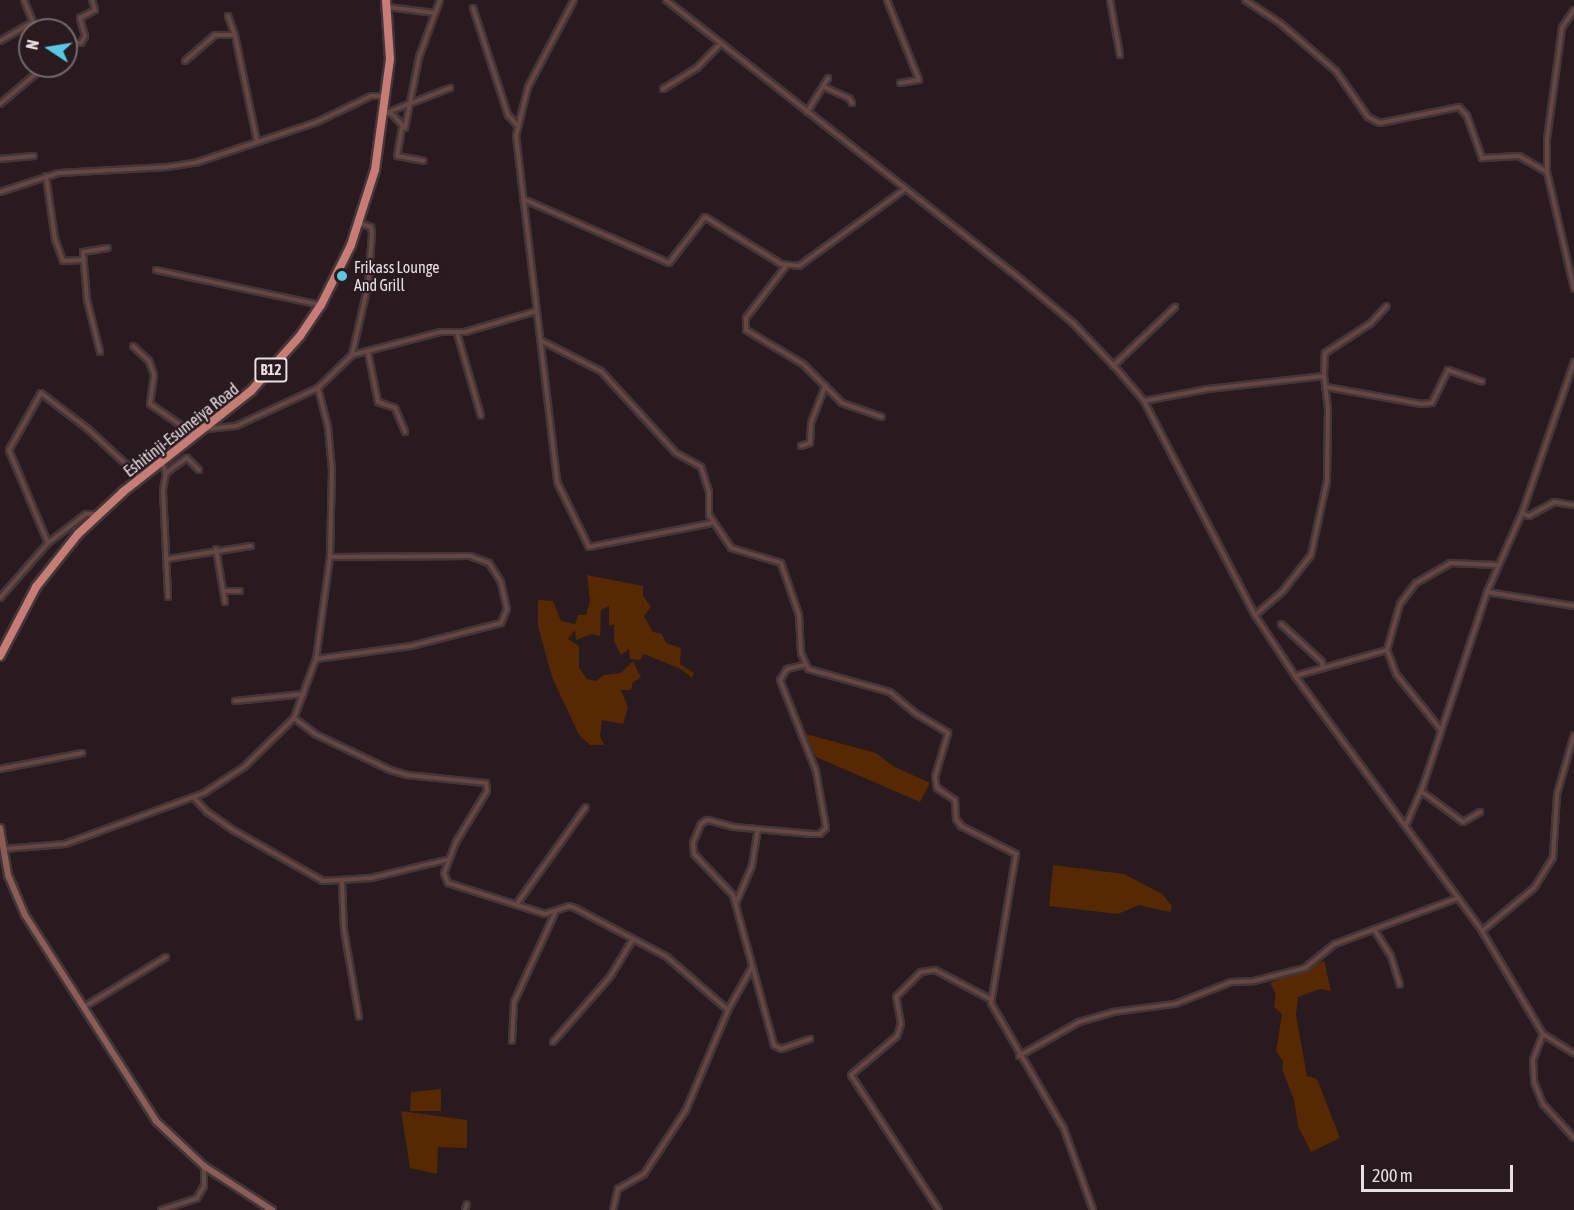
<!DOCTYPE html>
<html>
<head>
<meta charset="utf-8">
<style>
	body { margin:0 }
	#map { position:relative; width:1574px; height:1210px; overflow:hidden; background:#281a1e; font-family:"Asap Condensed",sans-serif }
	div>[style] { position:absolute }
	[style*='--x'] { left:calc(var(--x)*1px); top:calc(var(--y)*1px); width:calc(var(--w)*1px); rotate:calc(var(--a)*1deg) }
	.green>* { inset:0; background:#562903 }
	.roads { filter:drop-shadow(2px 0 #433639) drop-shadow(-2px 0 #433639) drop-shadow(0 2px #433639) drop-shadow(0 -2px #433639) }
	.street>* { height:4px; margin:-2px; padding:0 2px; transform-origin:2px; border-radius:2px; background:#654643 }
	.secondary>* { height:6px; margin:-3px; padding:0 3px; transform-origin:3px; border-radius:3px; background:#8c5c57 }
	.highway>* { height:8px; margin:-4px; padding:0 4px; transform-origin:4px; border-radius:4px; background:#c77c75 }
	.dots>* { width:16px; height:16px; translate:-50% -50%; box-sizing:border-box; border:3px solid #281a1e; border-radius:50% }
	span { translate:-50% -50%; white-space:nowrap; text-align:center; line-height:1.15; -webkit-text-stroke:4.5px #281a1e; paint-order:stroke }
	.shield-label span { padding:2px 4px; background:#281a1e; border:2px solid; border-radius:4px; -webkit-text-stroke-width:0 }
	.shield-label { font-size:15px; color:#e9dfe2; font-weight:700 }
	.poi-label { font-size:16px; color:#e9dfe2 }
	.left { translate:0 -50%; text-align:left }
	.street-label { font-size:16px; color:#e9dfe2 }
	.north { position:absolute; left:18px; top:18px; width:60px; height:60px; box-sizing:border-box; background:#281a1e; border:2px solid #75696c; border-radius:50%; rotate:282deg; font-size:16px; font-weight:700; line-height:24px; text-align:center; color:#e9dfe2 }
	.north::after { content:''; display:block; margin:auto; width:21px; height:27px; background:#59c8e4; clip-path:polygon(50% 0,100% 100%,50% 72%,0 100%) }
	.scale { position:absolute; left:1361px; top:1165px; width:152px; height:27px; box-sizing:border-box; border:3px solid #e9dfe2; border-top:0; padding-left:8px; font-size:18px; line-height:21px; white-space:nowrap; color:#e9dfe2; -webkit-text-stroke:4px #281a1e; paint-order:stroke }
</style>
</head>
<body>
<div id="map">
	<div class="green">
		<i style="clip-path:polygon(587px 575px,643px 586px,643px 596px,651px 607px,644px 616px,653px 632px,662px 634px,666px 643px,681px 648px,680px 664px,694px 673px,692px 678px,681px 669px,644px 654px,640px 660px,630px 659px,629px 649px,621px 655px,614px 641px,614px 624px,609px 626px,609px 606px,601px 610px,600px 636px,592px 634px,576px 640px,575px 630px,568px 639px,579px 646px,579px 668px,587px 679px,596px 681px,604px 675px,621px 673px,633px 661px,641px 678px,633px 682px,631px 690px,621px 690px,628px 707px,623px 724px,602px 720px,600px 736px,604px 745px,590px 745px,579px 735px,552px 677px,538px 626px,538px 600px,553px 601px,561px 621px,575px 624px,578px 615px,586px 615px,590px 601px)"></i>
		<i style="clip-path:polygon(806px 734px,876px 753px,893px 766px,930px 783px,920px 802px,816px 757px)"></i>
		<i style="clip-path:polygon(1053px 865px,1124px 874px,1162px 894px,1172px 906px,1170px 912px,1139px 905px,1118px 914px,1049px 906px)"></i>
		<i style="clip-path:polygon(1324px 961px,1331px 991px,1320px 989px,1298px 997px,1296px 1015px,1307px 1076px,1317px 1079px,1340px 1138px,1311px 1152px,1298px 1126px,1294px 1100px,1282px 1069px,1283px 1061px,1276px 1051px,1282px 1014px,1274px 1007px,1276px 994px,1270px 983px)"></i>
		<i style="clip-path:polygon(441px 1089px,441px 1111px,410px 1111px,411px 1092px)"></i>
		<i style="clip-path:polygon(401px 1111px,467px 1120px,467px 1148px,438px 1147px,437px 1174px,410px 1168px)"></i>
	</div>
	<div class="roads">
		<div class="street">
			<i style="--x:24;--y:0;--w:32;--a:68"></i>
			<i style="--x:574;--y:0;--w:98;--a:117.9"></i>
			<i style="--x:528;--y:87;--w:50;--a:103.8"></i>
			<i style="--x:516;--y:136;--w:348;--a:83.2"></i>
			<i style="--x:557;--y:482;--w:72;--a:63.8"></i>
			<i style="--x:589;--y:547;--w:125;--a:-11"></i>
			<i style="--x:666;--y:0;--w:440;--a:38.2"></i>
			<i style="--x:1012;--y:272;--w:80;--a:39.9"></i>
			<i style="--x:1073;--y:323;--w:62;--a:46.3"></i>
			<i style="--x:1116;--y:368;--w:43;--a:49.7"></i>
			<i style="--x:1144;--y:401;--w:241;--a:62.6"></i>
			<i style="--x:1255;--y:615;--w:73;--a:56.7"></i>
			<i style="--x:1295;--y:676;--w:316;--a:53.7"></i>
			<i style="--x:1482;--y:931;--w:120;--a:59.4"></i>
			<i style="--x:1543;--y:1034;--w:36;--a:32"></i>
			<i style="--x:887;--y:0;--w:86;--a:68.2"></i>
			<i style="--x:919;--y:80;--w:19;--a:171"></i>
			<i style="--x:1110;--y:0;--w:56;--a:79.7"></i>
			<i style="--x:1245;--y:0;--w:42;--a:33.3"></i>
			<i style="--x:1280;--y:23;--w:74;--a:40.6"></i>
			<i style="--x:1336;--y:71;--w:56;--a:55.2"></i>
			<i style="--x:1368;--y:117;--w:13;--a:27"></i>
			<i style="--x:1380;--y:123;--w:81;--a:-11.4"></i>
			<i style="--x:1459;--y:107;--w:12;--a:48"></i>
			<i style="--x:1467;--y:116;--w:45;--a:70.3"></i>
			<i style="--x:1482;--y:158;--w:37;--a:-3"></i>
			<i style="--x:1519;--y:156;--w:32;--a:30"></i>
			<i style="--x:387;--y:7;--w:48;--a:7.1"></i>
			<i style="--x:473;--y:8;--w:113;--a:71.9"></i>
			<i style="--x:508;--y:115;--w:13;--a:48"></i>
			<i style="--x:1574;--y:10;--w:22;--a:124"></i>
			<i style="--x:1562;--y:28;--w:112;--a:97.7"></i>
			<i style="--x:1547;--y:139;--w:33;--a:90"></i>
			<i style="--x:1547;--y:172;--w:120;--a:77"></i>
			<i style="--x:228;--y:16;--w:20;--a:70"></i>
			<i style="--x:0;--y:41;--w:36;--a:-30"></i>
			<i style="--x:66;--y:43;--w:15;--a:0"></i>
			<i style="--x:81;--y:43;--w:8;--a:-60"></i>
			<i style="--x:85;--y:36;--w:19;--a:-106"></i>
			<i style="--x:80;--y:18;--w:17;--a:-28"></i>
			<i style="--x:95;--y:10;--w:10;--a:-107"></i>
			<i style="--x:185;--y:61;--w:40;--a:-41"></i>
			<i style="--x:215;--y:35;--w:20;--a:0"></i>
			<i style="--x:235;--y:35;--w:108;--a:78.3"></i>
			<i style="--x:824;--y:87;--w:27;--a:24"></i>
			<i style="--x:849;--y:98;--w:6;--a:59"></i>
			<i style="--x:663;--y:89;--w:40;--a:-32"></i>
			<i style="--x:697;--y:68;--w:35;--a:-46"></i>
			<i style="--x:0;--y:104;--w:59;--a:-40.2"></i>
			<i style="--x:807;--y:112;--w:40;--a:-58"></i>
			<i style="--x:386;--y:113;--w:6;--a:9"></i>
			<i style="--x:392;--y:114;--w:19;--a:47"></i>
			<i style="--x:405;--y:128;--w:72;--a:-78.8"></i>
			<i style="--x:419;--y:57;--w:61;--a:-69.8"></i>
			<i style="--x:386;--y:113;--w:69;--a:-21.3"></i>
			<i style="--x:402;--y:128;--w:28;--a:100"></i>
			<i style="--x:397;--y:156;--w:27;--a:10"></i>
			<i style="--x:0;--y:159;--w:34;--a:-5"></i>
			<i style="--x:46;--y:176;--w:64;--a:81.9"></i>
			<i style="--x:55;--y:239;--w:23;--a:70"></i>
			<i style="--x:63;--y:261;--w:20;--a:-3"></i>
			<i style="--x:0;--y:192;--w:62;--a:-17.9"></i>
			<i style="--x:59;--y:173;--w:108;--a:-3.2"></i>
			<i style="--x:167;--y:167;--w:31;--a:-9"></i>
			<i style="--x:198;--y:162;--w:126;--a:-18.6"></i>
			<i style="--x:317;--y:122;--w:60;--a:-25.7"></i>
			<i style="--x:371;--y:96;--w:13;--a:0"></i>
			<i style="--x:523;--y:199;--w:159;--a:23.7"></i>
			<i style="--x:669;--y:263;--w:58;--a:-52"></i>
			<i style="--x:705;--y:217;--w:89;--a:31.7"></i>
			<i style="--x:781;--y:264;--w:18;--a:6"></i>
			<i style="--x:799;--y:266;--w:131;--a:-36"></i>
			<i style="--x:786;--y:266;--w:66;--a:127.6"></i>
			<i style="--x:746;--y:318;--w:12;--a:90"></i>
			<i style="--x:746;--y:330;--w:66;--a:30.8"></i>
			<i style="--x:803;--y:364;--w:55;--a:45"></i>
			<i style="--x:842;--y:403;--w:42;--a:19.3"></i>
			<i style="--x:156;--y:270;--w:168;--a:12"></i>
			<i style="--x:457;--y:333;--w:86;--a:73.9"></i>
			<i style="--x:542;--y:341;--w:66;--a:27"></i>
			<i style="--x:601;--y:371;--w:111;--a:47.6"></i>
			<i style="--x:676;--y:453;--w:29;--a:29"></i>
			<i style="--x:701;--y:467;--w:26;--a:72"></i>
			<i style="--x:709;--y:492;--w:23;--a:90"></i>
			<i style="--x:709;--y:515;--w:40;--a:56"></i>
			<i style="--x:731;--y:548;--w:52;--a:16.7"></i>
			<i style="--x:781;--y:563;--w:55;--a:70.9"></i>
			<i style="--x:799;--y:615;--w:38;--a:87"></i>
			<i style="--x:801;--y:653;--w:17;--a:66"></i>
			<i style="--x:808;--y:669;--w:85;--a:15.7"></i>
			<i style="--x:890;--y:692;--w:33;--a:40"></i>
			<i style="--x:915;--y:713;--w:39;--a:31"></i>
			<i style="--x:948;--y:733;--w:46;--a:106.5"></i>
			<i style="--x:935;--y:777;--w:11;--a:80"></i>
			<i style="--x:937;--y:788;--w:22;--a:34"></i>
			<i style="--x:955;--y:800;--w:19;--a:87"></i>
			<i style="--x:956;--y:819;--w:9;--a:54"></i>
			<i style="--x:961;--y:826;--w:62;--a:27"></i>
			<i style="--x:1016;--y:854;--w:151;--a:99.5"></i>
			<i style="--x:991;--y:1003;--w:146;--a:59.9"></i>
			<i style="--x:1064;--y:1129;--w:86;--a:70.3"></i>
			<i style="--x:133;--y:346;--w:22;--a:43"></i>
			<i style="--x:149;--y:361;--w:15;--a:70"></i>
			<i style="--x:154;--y:375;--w:29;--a:98"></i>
			<i style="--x:150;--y:404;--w:55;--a:34.6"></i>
			<i style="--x:100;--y:352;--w:54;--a:-104"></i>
			<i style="--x:87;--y:300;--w:48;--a:-94.8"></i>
			<i style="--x:83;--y:252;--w:25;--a:-9"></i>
			<i style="--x:368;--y:352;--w:51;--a:78.7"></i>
			<i style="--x:378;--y:402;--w:18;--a:19"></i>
			<i style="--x:395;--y:408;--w:26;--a:67"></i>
			<i style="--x:352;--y:355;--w:91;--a:-14.6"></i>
			<i style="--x:440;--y:332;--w:25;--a:0"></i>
			<i style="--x:465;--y:332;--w:75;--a:-16.3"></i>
			<i style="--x:1113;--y:366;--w:86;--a:-43.6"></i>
			<i style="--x:1324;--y:376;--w:23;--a:-88"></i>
			<i style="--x:1325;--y:353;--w:55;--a:-33.1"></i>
			<i style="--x:1371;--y:323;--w:23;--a:-47"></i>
			<i style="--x:1326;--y:387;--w:97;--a:10.1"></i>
			<i style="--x:1421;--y:404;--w:11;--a:-5"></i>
			<i style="--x:1432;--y:403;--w:37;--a:-64"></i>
			<i style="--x:1448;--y:370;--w:36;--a:19"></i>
			<i style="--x:1144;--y:401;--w:65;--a:-10.6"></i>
			<i style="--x:1208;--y:389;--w:117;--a:-6.4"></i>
			<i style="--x:1324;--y:376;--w:32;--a:83"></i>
			<i style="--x:1328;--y:408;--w:73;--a:90.8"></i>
			<i style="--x:1327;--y:481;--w:76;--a:102.2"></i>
			<i style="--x:1311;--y:555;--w:46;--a:127.9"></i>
			<i style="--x:1283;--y:591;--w:37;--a:139"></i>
			<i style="--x:207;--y:429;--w:29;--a:-6"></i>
			<i style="--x:236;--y:426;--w:90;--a:-24.9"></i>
			<i style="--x:318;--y:388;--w:47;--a:-44.1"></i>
			<i style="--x:352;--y:355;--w:72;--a:-77.1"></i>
			<i style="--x:368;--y:285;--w:51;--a:-85.5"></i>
			<i style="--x:372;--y:234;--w:7;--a:-98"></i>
			<i style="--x:371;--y:227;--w:13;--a:-162"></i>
			<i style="--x:801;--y:446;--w:9;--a:-18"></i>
			<i style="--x:810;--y:443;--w:20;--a:-87"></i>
			<i style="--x:811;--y:423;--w:40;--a:-69"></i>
			<i style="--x:162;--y:463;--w:11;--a:68"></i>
			<i style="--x:166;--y:473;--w:17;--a:100"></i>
			<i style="--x:163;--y:490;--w:107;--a:87.3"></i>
			<i style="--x:166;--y:473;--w:26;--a:-36"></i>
			<i style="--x:187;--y:458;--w:17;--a:45"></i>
			<i style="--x:1522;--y:513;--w:8;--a:23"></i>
			<i style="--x:1529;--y:516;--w:29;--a:-29"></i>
			<i style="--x:1554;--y:502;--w:20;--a:9"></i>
			<i style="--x:48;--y:543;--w:101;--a:-112.8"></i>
			<i style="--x:9;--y:450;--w:65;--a:-60.7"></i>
			<i style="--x:41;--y:393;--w:59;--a:37.5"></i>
			<i style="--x:88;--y:429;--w:72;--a:42.8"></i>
			<i style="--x:216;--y:549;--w:54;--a:80.4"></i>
			<i style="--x:167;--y:559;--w:85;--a:-8.8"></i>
			<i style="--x:225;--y:591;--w:15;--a:0"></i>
			<i style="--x:1487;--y:592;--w:88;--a:9.1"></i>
			<i style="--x:0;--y:598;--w:73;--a:-48.9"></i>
			<i style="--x:48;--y:543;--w:48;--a:-37.3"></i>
			<i style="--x:86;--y:514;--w:11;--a:0"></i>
			<i style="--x:1281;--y:624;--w:56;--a:42.8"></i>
			<i style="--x:1322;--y:662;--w:6;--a:81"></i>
			<i style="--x:1387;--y:650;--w:48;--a:-74.2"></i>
			<i style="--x:1400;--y:604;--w:26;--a:-53"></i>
			<i style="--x:1416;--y:583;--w:39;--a:-30"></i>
			<i style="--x:1450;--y:563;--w:47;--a:2.4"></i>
			<i style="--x:316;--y:659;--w:96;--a:-7.8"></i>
			<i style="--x:411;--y:646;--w:93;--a:-14.3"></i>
			<i style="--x:501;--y:623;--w:15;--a:-67"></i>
			<i style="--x:507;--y:609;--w:28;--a:-103"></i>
			<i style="--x:501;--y:582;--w:22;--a:-122"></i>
			<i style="--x:489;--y:563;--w:20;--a:-160"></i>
			<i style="--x:470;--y:556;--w:140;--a:179.6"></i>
			<i style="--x:804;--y:665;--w:17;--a:167"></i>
			<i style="--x:787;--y:669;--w:13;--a:122"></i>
			<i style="--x:780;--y:680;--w:98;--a:68.4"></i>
			<i style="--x:816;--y:771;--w:58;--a:80"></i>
			<i style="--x:826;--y:828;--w:8;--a:135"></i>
			<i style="--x:820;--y:834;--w:8;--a:180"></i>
			<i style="--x:812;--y:834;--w:78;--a:-174.9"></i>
			<i style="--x:734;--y:827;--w:28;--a:-165"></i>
			<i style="--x:707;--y:820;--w:7;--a:146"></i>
			<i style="--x:701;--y:824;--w:21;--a:113"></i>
			<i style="--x:693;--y:843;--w:11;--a:85"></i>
			<i style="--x:694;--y:854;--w:57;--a:46.4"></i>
			<i style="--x:733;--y:895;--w:156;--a:74.7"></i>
			<i style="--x:774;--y:1045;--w:8;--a:30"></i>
			<i style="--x:781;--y:1049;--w:31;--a:-19"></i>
			<i style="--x:1295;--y:676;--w:96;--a:-15.8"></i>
			<i style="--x:1387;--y:650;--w:26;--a:69"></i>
			<i style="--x:1396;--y:674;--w:72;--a:51.2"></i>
			<i style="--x:235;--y:701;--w:69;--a:-5.8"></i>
			<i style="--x:294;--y:718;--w:26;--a:37"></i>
			<i style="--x:315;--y:734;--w:83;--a:25.6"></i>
			<i style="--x:390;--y:770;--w:18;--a:16"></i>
			<i style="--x:407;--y:775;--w:79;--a:5.8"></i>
			<i style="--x:486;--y:783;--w:8;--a:83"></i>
			<i style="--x:487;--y:791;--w:60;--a:121.3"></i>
			<i style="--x:456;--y:842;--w:33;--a:111"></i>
			<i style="--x:444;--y:873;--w:11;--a:68"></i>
			<i style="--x:448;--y:883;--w:102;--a:17.7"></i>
			<i style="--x:545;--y:914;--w:25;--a:-18"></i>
			<i style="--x:569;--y:906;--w:6;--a:18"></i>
			<i style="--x:575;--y:908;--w:104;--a:28"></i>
			<i style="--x:667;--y:957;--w:81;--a:41"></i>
			<i style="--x:0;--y:769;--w:84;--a:-11"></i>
			<i style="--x:1421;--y:791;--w:52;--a:36.4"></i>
			<i style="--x:1463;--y:822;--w:20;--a:-30"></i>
			<i style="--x:194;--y:798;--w:18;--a:47"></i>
			<i style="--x:206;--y:811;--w:35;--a:35"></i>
			<i style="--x:235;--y:831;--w:101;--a:29.6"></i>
			<i style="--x:323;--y:881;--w:48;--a:-3.6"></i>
			<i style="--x:371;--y:878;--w:81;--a:-13.5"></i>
			<i style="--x:1406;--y:825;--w:43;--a:-66.4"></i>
			<i style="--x:1423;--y:786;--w:204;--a:-71.7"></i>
			<i style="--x:1487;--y:592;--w:86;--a:-66.1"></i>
			<i style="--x:1522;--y:513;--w:160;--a:-71"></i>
			<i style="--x:3;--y:849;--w:62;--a:-4.6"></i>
			<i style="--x:65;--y:844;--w:148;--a:-20.1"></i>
			<i style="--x:204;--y:793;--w:48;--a:-33"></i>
			<i style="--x:244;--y:767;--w:70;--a:-44.4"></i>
			<i style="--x:294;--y:718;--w:63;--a:-69.6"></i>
			<i style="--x:316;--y:659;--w:103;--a:-82.2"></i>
			<i style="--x:330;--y:557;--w:87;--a:-88.7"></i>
			<i style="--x:332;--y:470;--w:43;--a:-95.3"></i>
			<i style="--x:328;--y:427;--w:40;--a:-104.4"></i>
			<i style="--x:342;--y:883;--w:47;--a:87.6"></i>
			<i style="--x:344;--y:930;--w:88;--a:80.2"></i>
			<i style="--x:736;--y:903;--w:40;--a:-66.6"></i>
			<i style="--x:752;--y:866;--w:37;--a:-81"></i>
			<i style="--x:516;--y:905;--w:120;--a:-54.5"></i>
			<i style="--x:1374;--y:929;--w:32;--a:58"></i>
			<i style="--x:1391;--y:956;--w:30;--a:73"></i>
			<i style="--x:1482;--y:931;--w:67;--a:-39.6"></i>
			<i style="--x:1534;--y:888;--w:36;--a:-58"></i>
			<i style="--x:1553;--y:858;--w:64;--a:-86.4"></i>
			<i style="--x:1557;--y:794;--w:61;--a:-73.9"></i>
			<i style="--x:84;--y:1007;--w:96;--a:-31.4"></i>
			<i style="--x:1543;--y:1034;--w:28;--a:111"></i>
			<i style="--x:1533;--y:1060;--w:22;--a:87"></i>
			<i style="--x:1534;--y:1082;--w:24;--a:68"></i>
			<i style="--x:1543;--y:1104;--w:46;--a:47.6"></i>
			<i style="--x:512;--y:1041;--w:39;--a:-87"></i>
			<i style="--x:514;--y:1002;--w:98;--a:-65.3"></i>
			<i style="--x:553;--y:1042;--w:86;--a:-48.8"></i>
			<i style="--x:610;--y:977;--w:44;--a:-58.8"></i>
			<i style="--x:1019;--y:1056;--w:69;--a:-29.5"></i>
			<i style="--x:1079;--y:1022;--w:35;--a:-16"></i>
			<i style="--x:1113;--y:1012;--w:63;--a:-7.4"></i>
			<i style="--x:1175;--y:1004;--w:60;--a:-21.4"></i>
			<i style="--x:1231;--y:982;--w:23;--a:-2"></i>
			<i style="--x:1254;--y:981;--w:53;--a:-14.3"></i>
			<i style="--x:1305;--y:968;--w:38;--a:-39"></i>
			<i style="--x:1335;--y:944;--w:131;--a:-20.5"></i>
			<i style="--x:161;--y:1210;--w:38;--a:-18"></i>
			<i style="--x:197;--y:1198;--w:14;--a:-60"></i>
			<i style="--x:204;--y:1186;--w:19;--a:-90"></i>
			<i style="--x:465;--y:1210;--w:6;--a:-72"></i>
			<i style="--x:613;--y:1210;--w:22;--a:-77"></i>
			<i style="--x:618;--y:1189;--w:30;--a:-30"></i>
			<i style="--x:644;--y:1174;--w:77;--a:-56.7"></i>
			<i style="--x:686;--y:1110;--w:108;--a:-67.2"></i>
			<i style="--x:728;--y:1010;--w:49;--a:-60.8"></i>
			<i style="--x:939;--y:1210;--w:161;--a:-123.1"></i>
			<i style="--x:851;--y:1075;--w:60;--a:-40.3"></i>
			<i style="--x:897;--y:1036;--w:13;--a:-72"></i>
			<i style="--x:901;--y:1024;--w:27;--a:-100"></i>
			<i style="--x:896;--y:997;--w:35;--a:-45"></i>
			<i style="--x:921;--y:972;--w:14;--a:-8"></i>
			<i style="--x:935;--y:970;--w:62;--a:27.8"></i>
		</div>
		<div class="secondary">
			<i style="--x:0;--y:828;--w:48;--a:80.3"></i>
			<i style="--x:8;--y:875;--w:43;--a:67"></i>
			<i style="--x:25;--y:915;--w:244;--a:57.5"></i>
			<i style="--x:156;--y:1121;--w:66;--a:43.2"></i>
			<i style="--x:204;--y:1166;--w:81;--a:32.9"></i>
		</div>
		<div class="highway">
			<i style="--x:0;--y:656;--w:78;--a:-62.4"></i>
			<i style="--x:36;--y:587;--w:68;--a:-51.6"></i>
			<i style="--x:78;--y:534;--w:62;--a:-43"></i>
			<i style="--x:123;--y:492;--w:163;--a:-38.3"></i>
			<i style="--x:251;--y:391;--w:74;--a:-48.3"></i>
			<i style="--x:300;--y:336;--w:37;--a:-56"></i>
			<i style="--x:321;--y:305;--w:67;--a:-63.4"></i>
			<i style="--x:351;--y:245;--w:79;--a:-72.3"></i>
			<i style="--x:375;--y:170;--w:112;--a:-82.3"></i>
			<i style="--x:390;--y:59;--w:59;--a:-93.9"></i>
		</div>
	</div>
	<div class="dots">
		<i style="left:342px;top:276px;background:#59c8e4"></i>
	</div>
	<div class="shield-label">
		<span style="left:271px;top:370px">B12</span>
	</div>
	<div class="poi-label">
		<span class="left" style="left:354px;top:276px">Frikass Lounge<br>And Grill</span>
	</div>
	<div class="street-label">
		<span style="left:181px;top:430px;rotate:-38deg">Eshitinji-Esumeiya Road</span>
	</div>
	<div class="north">N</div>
	<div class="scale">200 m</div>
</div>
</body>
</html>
